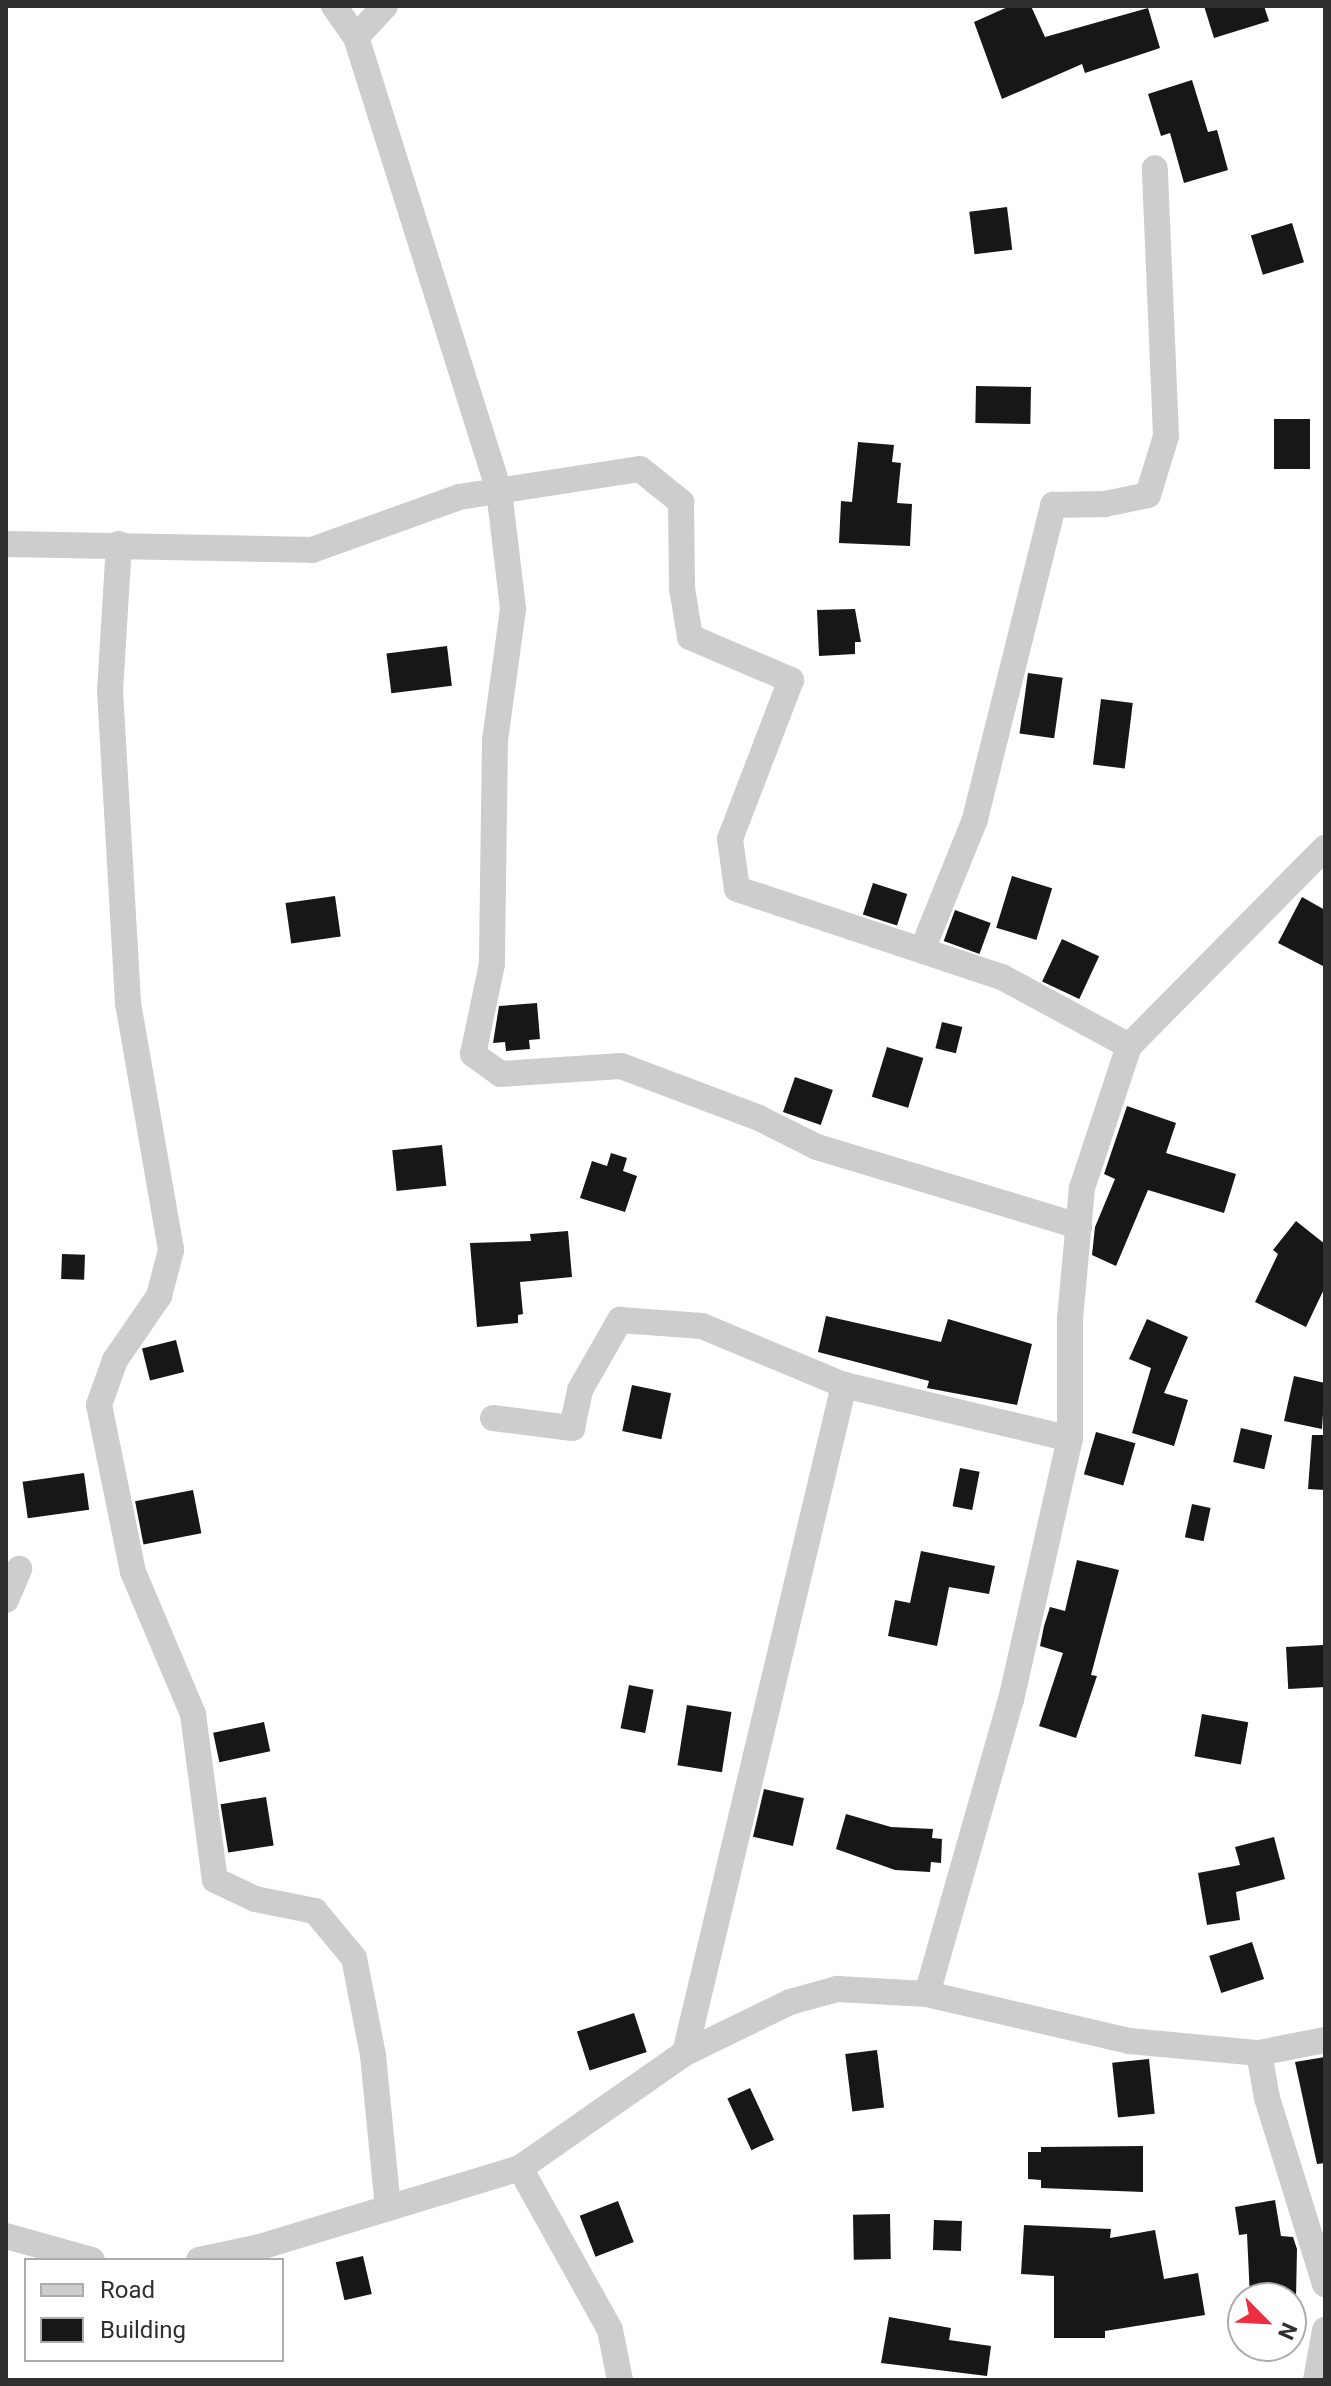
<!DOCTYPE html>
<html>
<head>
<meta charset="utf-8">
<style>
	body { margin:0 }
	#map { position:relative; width:1331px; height:2386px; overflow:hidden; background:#fff; font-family:Roboto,sans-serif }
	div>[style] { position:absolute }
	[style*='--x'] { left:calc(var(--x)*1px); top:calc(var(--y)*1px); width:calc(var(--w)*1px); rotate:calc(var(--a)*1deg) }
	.building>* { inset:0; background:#171717; transform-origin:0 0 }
	.street>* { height:26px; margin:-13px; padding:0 13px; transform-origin:13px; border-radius:13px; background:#cdcdcd }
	span { translate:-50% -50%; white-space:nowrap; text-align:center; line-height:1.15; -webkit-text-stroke:8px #fff; paint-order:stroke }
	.frame { position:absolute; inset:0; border:8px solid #303030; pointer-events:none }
	.legend { position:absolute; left:24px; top:2258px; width:260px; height:104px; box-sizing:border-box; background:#fff; border:2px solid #acacac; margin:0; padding:10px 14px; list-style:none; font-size:24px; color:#303030 }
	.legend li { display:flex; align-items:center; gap:16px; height:40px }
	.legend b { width:40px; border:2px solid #acacac }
	.north { position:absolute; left:1227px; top:2282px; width:80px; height:80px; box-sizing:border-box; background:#fff; border:2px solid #acacac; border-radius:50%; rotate:114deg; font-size:22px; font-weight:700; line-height:32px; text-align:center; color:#303030 }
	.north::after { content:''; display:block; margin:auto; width:28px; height:36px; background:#eb2e42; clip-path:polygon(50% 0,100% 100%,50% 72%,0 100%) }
</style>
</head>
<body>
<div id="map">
	<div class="building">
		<i style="clip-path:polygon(1010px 6px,1031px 6px,1045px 37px,1148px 8px,1160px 48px,1085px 73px,1082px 64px,1002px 99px,974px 22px)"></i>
		<i style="clip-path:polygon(1204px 6px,1264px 6px,1269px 21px,1214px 38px)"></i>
		<i style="clip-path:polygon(1192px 80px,1208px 132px,1217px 130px,1228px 170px,1184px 183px,1170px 133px,1161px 136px,1148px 94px)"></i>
		<i style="left:1007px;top:207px;width:43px;height:38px;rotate:83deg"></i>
		<i style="left:1292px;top:223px;width:41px;height:43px;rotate:73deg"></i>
		<i style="left:976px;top:386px;width:55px;height:37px;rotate:1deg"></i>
		<i style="left:1274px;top:419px;width:36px;height:50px"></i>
		<i style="clip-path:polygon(858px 442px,894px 445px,892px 462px,901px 463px,897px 503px,912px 504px,910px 546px,839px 543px,841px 501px,852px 502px)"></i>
		<i style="clip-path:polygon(855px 609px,861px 642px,855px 642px,855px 654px,819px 656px,817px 610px)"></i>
		<i style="left:447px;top:646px;width:40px;height:61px;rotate:83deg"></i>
		<i style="left:1028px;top:673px;width:35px;height:61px;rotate:8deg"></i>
		<i style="left:1101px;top:699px;width:32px;height:66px;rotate:7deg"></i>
		<i style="left:1012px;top:876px;width:42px;height:54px;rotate:17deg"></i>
		<i style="left:873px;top:883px;width:36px;height:33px;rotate:18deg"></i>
		<i style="left:335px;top:896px;width:41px;height:50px;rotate:82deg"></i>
		<i style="clip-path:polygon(1302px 897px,1325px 910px,1325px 967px,1278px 943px)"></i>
		<i style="left:955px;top:910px;width:38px;height:33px;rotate:20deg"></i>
		<i style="left:1062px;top:939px;width:41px;height:47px;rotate:25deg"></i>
		<i style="clip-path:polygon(537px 1003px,540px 1039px,529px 1040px,530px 1049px,506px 1051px,505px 1042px,493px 1043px,499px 1006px)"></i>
		<i style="left:942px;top:1022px;width:21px;height:27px;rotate:14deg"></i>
		<i style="left:887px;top:1047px;width:38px;height:52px;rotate:17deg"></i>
		<i style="left:795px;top:1077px;width:40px;height:37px;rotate:19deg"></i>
		<i style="clip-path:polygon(1127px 1106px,1176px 1123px,1166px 1153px,1236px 1174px,1224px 1213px,1148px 1190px,1116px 1266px,1092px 1255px,1095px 1227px,1115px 1179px,1104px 1174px)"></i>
		<i style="left:442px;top:1145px;width:41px;height:50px;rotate:84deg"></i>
		<i style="clip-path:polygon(611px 1153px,627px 1158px,623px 1171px,637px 1176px,625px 1212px,580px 1198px,592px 1161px,607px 1166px)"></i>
		<i style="clip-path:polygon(1296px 1221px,1325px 1244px,1325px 1287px,1306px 1327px,1255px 1302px,1278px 1254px,1273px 1250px)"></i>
		<i style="clip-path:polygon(568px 1231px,572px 1277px,520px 1282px,523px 1314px,518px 1315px,518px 1323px,477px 1327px,470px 1243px,531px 1241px,530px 1234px)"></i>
		<i style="left:62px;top:1254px;width:23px;height:25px;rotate:2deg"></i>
		<i style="clip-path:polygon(826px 1316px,941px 1342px,948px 1319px,1032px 1344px,1017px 1405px,927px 1388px,929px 1381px,818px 1352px)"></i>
		<i style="clip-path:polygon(1147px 1319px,1188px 1337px,1164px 1393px,1188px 1400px,1174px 1446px,1132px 1433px,1151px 1368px,1129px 1359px)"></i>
		<i style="left:176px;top:1340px;width:33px;height:35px;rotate:76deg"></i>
		<i style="clip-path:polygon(1294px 1376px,1325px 1383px,1322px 1429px,1284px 1421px)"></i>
		<i style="left:632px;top:1385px;width:40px;height:47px;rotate:12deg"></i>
		<i style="left:1241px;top:1428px;width:32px;height:35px;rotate:13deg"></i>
		<i style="left:1096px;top:1432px;width:41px;height:44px;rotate:16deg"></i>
		<i style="clip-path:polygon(1312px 1435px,1325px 1435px,1325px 1490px,1308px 1489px)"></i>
		<i style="left:960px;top:1468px;width:20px;height:39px;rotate:11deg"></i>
		<i style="left:84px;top:1473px;width:37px;height:62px;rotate:82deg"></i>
		<i style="left:193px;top:1490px;width:44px;height:59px;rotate:79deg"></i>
		<i style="left:1192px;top:1504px;width:19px;height:34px;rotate:12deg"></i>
		<i style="clip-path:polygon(921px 1551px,995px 1566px,989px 1594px,949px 1587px,937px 1646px,888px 1636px,895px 1600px,910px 1603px)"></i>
		<i style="clip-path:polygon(1077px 1560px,1119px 1570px,1091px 1675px,1097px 1676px,1076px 1738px,1039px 1726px,1063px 1653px,1040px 1646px,1044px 1626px,1050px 1607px,1065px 1611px)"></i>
		<i style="left:1323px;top:1645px;width:42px;height:37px;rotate:87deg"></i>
		<i style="left:629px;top:1685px;width:25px;height:44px;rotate:11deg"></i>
		<i style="left:687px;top:1705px;width:45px;height:61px;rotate:9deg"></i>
		<i style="left:1202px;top:1714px;width:47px;height:43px;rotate:10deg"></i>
		<i style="left:264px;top:1722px;width:30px;height:52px;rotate:78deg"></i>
		<i style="left:764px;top:1789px;width:41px;height:49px;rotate:13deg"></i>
		<i style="left:266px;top:1797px;width:49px;height:46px;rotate:81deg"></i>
		<i style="clip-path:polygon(846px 1814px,891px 1827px,933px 1829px,932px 1838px,942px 1839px,941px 1863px,931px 1862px,930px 1872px,895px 1870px,836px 1849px)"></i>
		<i style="clip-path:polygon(1274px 1837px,1285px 1879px,1236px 1892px,1240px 1920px,1207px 1925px,1198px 1873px,1240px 1865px,1235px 1847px)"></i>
		<i style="left:1252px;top:1942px;width:39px;height:45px;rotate:72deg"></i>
		<i style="left:634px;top:2013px;width:41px;height:60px;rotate:72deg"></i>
		<i style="left:877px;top:2050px;width:58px;height:32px;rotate:83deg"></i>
		<i style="clip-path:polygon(1325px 2057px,1325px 2163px,1317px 2164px,1295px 2062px)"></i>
		<i style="left:1149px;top:2059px;width:55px;height:37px;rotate:84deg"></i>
		<i style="left:750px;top:2088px;width:57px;height:25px;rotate:65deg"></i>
		<i style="clip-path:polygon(1143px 2146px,1143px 2192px,1041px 2188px,1041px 2180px,1028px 2179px,1028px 2152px,1041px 2152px,1041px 2147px)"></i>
		<i style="clip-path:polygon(1275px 2200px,1281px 2236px,1293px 2237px,1297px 2249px,1296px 2298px,1250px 2298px,1247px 2234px,1239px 2235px,1235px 2207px)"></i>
		<i style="left:618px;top:2201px;width:44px;height:41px;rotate:69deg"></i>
		<i style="left:890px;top:2214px;width:45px;height:37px;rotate:89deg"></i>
		<i style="left:934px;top:2220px;width:28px;height:30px;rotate:2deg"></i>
		<i style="clip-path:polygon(1024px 2225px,1111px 2229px,1110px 2238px,1155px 2230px,1164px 2279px,1198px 2273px,1205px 2315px,1105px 2331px,1105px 2338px,1054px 2338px,1054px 2276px,1021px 2274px)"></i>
		<i style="left:363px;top:2256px;width:39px;height:28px;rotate:77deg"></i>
		<i style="clip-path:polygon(889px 2317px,951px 2328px,949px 2340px,991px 2346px,987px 2376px,881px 2363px)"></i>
	</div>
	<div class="street">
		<i style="--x:334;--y:6;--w:38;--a:55"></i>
		<i style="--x:356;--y:37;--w:476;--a:72.5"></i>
		<i style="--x:499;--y:491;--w:119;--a:83.2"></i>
		<i style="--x:513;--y:609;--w:132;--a:97.8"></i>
		<i style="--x:495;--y:740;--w:224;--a:90.8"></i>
		<i style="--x:492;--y:964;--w:92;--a:101.9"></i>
		<i style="--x:473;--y:1054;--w:34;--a:36"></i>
		<i style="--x:501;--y:1074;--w:120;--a:-3.8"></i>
		<i style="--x:621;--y:1066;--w:147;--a:20.6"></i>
		<i style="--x:759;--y:1118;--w:65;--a:26.6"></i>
		<i style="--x:817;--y:1147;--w:274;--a:16.8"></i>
		<i style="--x:356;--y:37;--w:42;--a:-46.9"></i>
		<i style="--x:6;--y:544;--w:306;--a:1.1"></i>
		<i style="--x:312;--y:550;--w:156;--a:-19.8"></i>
		<i style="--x:459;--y:497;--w:183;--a:-8.8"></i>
		<i style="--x:640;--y:469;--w:53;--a:38.8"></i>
		<i style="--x:681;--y:502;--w:86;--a:89.3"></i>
		<i style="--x:682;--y:588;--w:50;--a:80.7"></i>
		<i style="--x:690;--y:637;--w:110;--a:23.1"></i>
		<i style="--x:791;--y:680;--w:170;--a:111"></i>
		<i style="--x:730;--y:839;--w:50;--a:82"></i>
		<i style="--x:737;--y:889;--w:279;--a:18.4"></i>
		<i style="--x:1002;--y:977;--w:145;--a:28.5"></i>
		<i style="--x:119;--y:544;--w:146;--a:93.5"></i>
		<i style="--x:110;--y:690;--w:314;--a:86.7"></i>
		<i style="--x:128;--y:1003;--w:251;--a:80.1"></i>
		<i style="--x:171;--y:1250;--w:48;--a:104.6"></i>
		<i style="--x:159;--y:1296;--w:78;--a:124.5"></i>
		<i style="--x:115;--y:1360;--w:48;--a:109.6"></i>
		<i style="--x:99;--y:1405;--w:170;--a:78.5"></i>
		<i style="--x:133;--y:1572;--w:154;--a:67.1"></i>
		<i style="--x:193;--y:1714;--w:167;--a:82.5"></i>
		<i style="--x:215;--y:1880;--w:44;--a:25.4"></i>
		<i style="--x:255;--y:1899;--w:61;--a:11.3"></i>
		<i style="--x:315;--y:1911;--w:61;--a:50.3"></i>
		<i style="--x:354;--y:1958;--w:99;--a:78.9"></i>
		<i style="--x:373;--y:2055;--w:154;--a:84.4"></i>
		<i style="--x:923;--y:948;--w:139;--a:-68"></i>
		<i style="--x:975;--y:819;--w:324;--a:-76"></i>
		<i style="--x:1053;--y:505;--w:52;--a:-1.1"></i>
		<i style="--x:1105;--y:504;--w:44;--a:-11.8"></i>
		<i style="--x:1148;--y:495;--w:62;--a:-73"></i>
		<i style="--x:1166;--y:436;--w:268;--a:-92.4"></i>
		<i style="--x:493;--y:1418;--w:80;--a:7.2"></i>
		<i style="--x:572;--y:1428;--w:39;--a:-78"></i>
		<i style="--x:580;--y:1390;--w:81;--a:-60.3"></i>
		<i style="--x:620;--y:1320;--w:82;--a:4.2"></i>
		<i style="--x:702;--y:1326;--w:154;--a:22.6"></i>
		<i style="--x:844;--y:1385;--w:232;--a:13.4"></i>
		<i style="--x:6;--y:1600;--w:34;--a:-67"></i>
		<i style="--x:927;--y:1994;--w:306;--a:-74.1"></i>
		<i style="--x:1011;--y:1700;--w:268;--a:-77.3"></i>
		<i style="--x:1070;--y:1439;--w:120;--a:-90"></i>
		<i style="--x:1070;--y:1319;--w:132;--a:-84.8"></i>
		<i style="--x:1082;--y:1188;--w:150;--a:-71.7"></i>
		<i style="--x:1129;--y:1046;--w:279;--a:-45.3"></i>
		<i style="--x:1325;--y:2040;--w:67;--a:168.9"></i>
		<i style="--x:1259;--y:2053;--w:46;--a:79.9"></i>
		<i style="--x:1267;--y:2098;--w:195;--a:72.7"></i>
		<i style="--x:685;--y:2053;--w:687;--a:-76.61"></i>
		<i style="--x:520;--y:2168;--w:185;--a:60.9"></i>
		<i style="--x:610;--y:2330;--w:51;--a:78.7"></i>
		<i style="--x:6;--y:2236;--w:89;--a:15.6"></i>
		<i style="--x:199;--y:2260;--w:62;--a:-12"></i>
		<i style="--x:260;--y:2247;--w:272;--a:-16.9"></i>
		<i style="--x:520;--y:2168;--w:201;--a:-34.9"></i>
		<i style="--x:685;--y:2053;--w:117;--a:-25.9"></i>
		<i style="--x:790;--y:2002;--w:49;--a:-15.5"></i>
		<i style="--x:837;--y:1989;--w:90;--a:3.2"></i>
		<i style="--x:927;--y:1994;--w:207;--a:13.1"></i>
		<i style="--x:1129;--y:2041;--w:131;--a:5.3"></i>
		<i style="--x:1316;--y:2380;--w:51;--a:-79.8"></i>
	</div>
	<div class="frame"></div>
	<ul class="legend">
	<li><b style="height:10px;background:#cdcdcd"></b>Road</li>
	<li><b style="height:22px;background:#171717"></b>Building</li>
	</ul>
	<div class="north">N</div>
</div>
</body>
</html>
